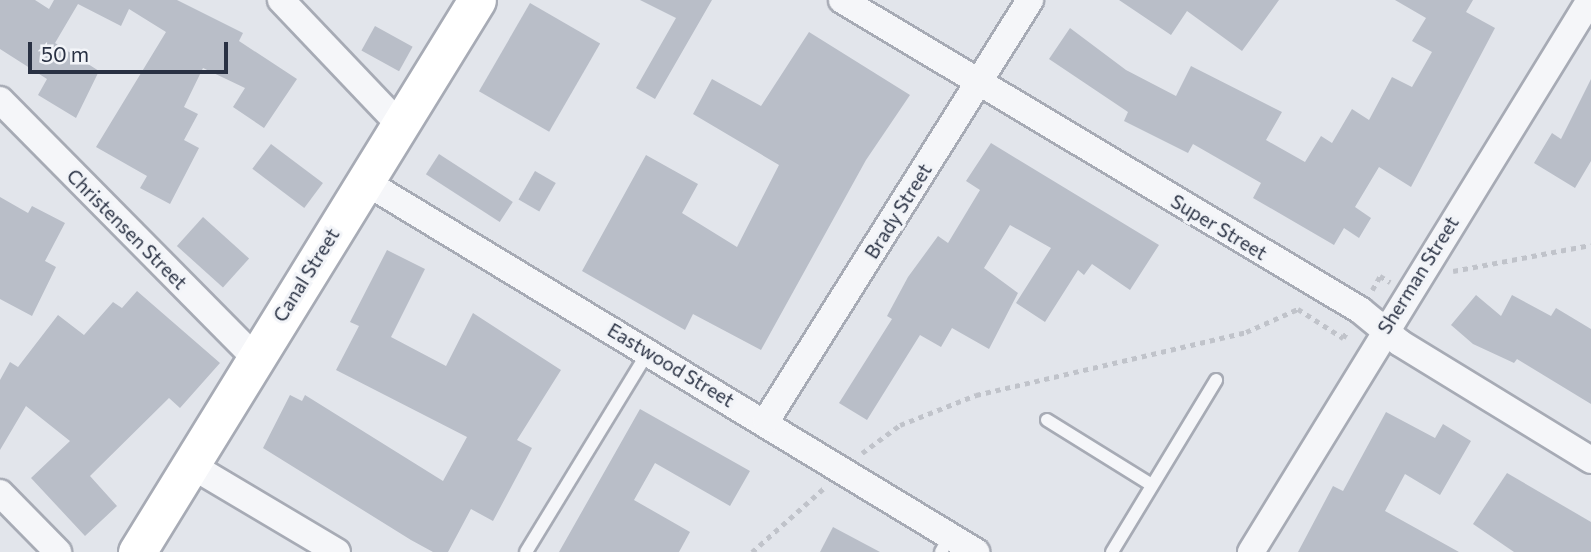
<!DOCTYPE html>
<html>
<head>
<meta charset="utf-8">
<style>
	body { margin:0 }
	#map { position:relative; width:1591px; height:552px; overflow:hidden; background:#e2e5eb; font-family:Commissioner,sans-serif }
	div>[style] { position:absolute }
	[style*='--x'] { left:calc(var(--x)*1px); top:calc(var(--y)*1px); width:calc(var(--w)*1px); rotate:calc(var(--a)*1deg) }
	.building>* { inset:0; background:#b9bec8; transform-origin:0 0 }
	.path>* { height:4.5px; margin-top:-2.25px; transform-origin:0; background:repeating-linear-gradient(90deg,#c0c3ca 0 5px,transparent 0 10px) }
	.roads { filter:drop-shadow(2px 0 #a7abb5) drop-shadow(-2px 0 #a7abb5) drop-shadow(0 2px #a7abb5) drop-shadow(0 -2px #a7abb5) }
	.lane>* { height:12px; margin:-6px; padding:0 6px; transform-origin:6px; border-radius:6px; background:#f5f6f9 }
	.street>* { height:26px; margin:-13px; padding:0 13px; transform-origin:13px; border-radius:13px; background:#f5f6f9 }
	.secondary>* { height:37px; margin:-18.5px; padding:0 18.5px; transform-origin:18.5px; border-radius:18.5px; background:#fff }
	span { translate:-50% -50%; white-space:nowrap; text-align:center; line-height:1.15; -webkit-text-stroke:6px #f2f4f8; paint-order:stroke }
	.street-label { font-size:19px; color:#293143 }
	.scale { position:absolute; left:28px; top:42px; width:200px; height:32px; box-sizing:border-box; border:4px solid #293143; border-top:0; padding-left:9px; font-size:21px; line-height:24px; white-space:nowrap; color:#293143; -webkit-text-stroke:5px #f2f4f8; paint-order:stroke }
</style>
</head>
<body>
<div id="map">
	<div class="building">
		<i style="clip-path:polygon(0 0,35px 0,49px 9px,54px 0,177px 0,243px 33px,239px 41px,297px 79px,264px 128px,233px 107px,245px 88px,203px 68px,184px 107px,198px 114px,184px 140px,199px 148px,170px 204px,140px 188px,147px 176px,96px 147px,166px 32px,129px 9px,121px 26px,78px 4px,55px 43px,99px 71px,76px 118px,38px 95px,47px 79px,0 49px)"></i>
		<i style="clip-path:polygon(640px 0,712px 0,655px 99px,636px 88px,676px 18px)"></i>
		<i style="clip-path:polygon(1119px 0,1279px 0,1242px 51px,1187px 11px,1171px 35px)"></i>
		<i style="clip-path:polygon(1395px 0,1473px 0,1466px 12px,1495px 28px,1411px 187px,1379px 167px,1355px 207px,1371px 218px,1359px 238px,1344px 228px,1334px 245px,1253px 198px,1261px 183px,1193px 144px,1188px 153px,1124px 121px,1128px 112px,1049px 59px,1070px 28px,1126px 70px,1176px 96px,1191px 66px,1282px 112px,1266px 140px,1305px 162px,1321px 136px,1332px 143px,1352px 109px,1369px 120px,1392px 77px,1412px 87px,1432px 52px,1412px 41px,1426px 18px)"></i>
		<i style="left:530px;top:3px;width:81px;height:102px;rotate:30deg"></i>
		<i style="left:375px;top:26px;width:43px;height:28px;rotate:29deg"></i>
		<i style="clip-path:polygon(809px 32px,910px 95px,866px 160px,761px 350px,693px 314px,685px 330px,582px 271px,646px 155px,698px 184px,682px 213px,737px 247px,779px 165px,693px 114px,712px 79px,761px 106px)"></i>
		<i style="clip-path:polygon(1591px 79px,1591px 161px,1575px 188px,1534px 163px,1552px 133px,1561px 139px)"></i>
		<i style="clip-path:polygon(991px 143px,1159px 245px,1130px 290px,1092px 264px,1084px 275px,1078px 270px,1045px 322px,1016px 303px,1051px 248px,1010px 225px,984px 268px,1018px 293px,989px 349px,952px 328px,941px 347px,920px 335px,867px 420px,839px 403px,892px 319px,887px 316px,908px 277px,938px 236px,948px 243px,980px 190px,966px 181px)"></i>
		<i style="left:271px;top:144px;width:65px;height:31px;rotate:37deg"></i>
		<i style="left:439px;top:154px;width:88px;height:24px;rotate:33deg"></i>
		<i style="left:535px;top:171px;width:24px;height:33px;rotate:30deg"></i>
		<i style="clip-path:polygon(0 197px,28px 213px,32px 206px,65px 223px,45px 261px,56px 267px,32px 316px,0 299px)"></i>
		<i style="left:203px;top:217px;width:62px;height:39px;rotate:42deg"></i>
		<i style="clip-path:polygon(387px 250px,425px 269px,391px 337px,446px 366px,473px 313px,561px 370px,517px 440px,532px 448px,493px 521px,471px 509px,448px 552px,433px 552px,411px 540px,263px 448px,290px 395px,302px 401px,305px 395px,443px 481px,467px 437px,336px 370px,359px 326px,350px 322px)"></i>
		<i style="clip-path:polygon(137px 291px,220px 363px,180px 408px,169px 398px,90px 476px,117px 506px,85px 536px,31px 478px,70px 441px,26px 406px,0 450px,0 380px,10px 362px,18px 367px,58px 315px,84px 335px,113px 302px,122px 308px)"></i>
		<i style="clip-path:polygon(1476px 295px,1501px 316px,1512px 295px,1551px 316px,1556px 308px,1591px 329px,1591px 404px,1517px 359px,1514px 363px,1473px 344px,1451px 325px)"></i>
		<i style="clip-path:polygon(640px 409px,750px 471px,730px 506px,655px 463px,634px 500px,690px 532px,679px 552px,559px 552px)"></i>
		<i style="clip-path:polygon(1386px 412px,1435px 438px,1443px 424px,1471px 441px,1440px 495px,1405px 474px,1385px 511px,1459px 552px,1298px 552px,1333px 486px,1343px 491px)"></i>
		<i style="clip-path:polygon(1507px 473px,1591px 522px,1591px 552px,1514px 552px,1473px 524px)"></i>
		<i style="clip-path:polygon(833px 527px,880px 552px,820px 552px)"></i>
	</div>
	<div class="path">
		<i style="--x:1453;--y:271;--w:140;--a:-10.7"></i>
		<i style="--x:1372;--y:290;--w:16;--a:-60"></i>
		<i style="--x:1380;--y:276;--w:12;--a:31"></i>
		<i style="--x:862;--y:453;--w:47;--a:-36.4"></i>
		<i style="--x:900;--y:425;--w:82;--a:-21.5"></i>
		<i style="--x:976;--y:395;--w:277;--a:-13.1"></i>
		<i style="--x:1246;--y:332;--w:57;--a:-23.9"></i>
		<i style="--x:1298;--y:309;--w:54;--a:32.8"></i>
		<i style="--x:1343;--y:338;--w:6;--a:-59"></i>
		<i style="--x:752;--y:552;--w:96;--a:-41.6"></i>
	</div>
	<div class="roads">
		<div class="lane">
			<i style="--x:1047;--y:420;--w:123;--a:31.8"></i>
			<i style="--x:526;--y:552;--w:234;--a:-58.6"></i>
			<i style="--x:941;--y:552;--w:18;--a:-61"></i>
			<i style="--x:1112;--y:552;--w:201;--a:-58.8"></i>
		</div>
		<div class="street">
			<i style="--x:281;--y:0;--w:173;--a:46.4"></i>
			<i style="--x:842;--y:0;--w:604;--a:30.9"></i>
			<i style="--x:1360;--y:310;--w:52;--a:39.5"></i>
			<i style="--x:1400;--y:343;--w:224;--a:31.5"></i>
			<i style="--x:0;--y:100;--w:363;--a:45.3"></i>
			<i style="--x:364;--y:181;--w:716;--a:31.22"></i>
			<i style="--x:766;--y:421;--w:497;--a:-57.9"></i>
			<i style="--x:189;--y:464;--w:172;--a:30.7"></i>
			<i style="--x:0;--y:493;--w:83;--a:45.5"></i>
			<i style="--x:1251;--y:552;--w:648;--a:-58.44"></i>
		</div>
		<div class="secondary">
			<i style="--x:137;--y:552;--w:648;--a:-58.37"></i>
		</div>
	</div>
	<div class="street-label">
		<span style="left:898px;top:211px;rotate:-58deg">Brady Street</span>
		<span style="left:1219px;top:227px;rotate:31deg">Super Street</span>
		<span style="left:127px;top:229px;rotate:45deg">Christensen Street</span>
		<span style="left:306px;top:275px;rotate:-58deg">Canal Street</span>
		<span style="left:1418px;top:275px;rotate:-58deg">Sherman Street</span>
		<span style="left:671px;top:365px;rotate:31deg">Eastwood Street</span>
	</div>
	<div class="scale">50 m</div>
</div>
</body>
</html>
